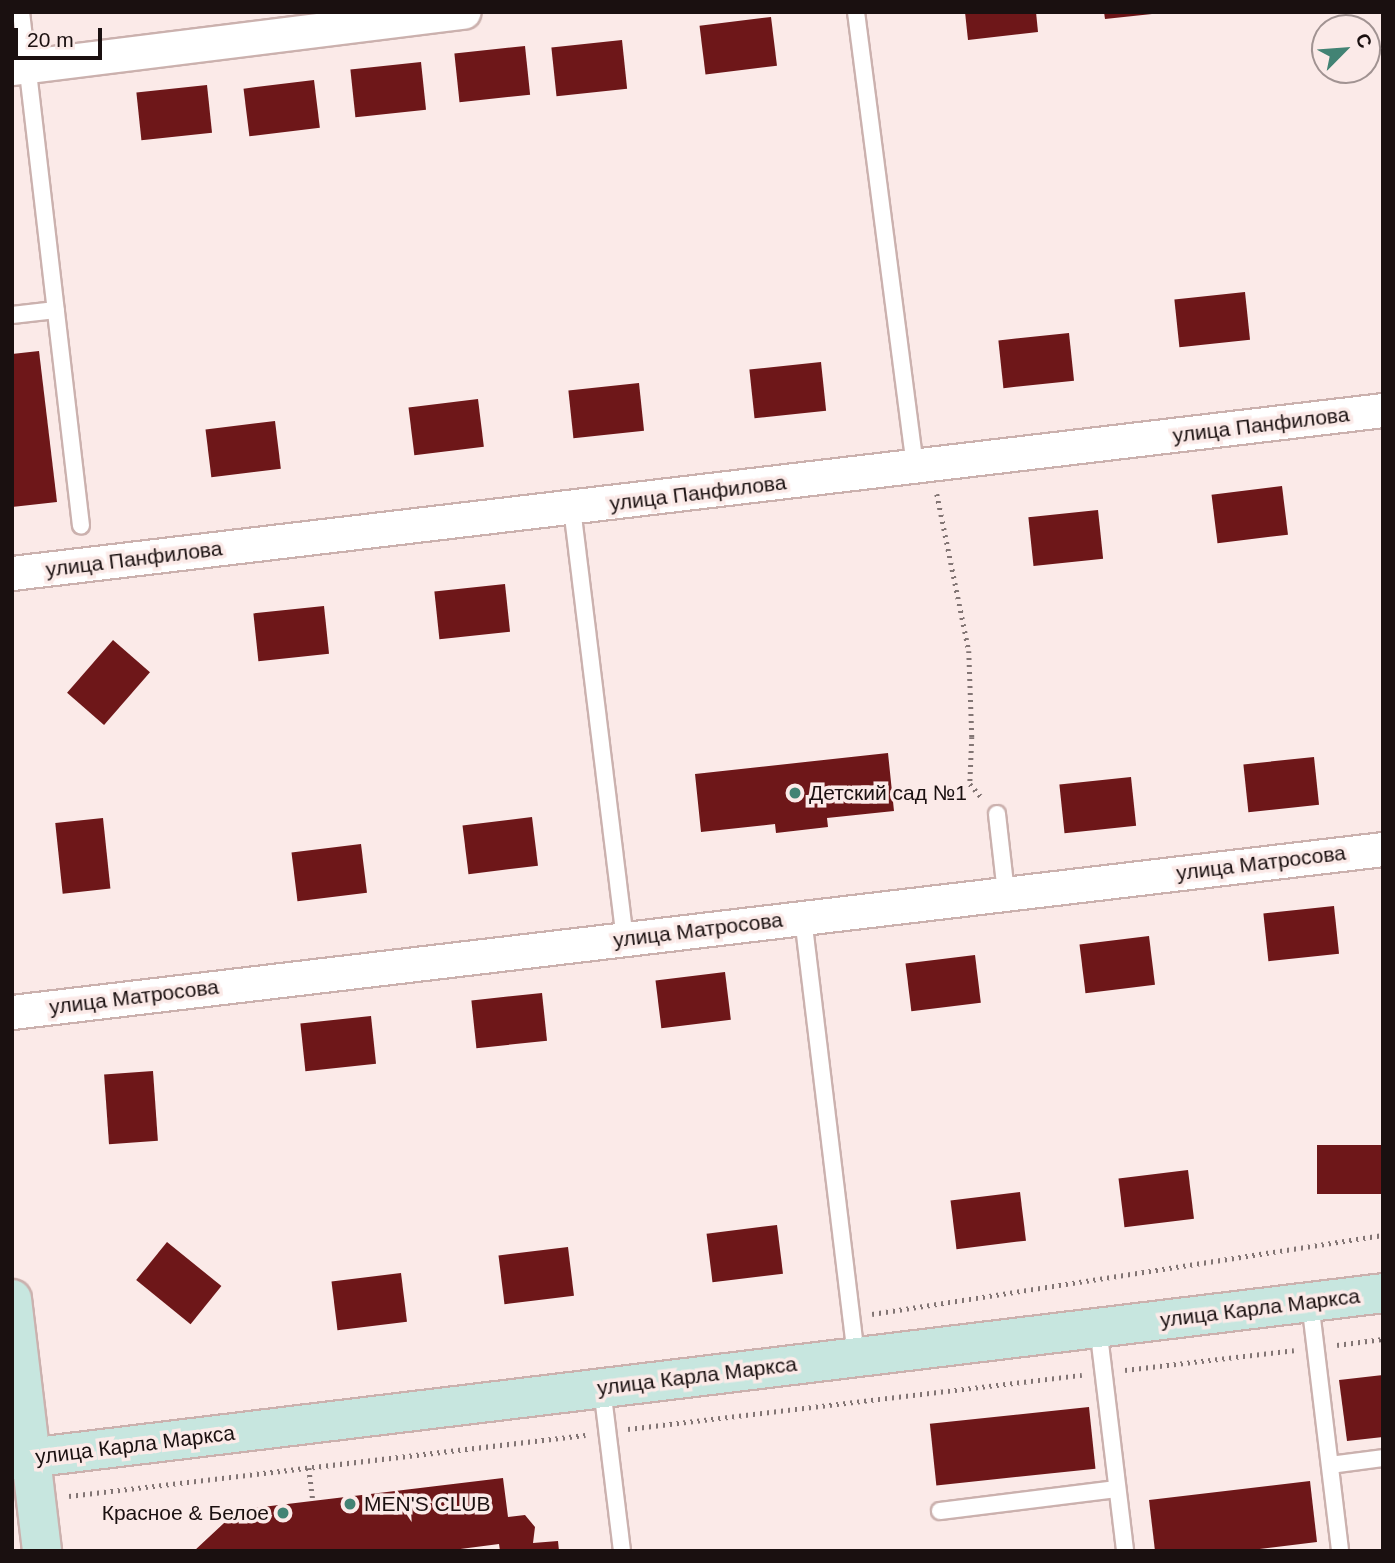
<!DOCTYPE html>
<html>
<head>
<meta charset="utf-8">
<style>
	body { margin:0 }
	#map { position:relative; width:1395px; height:1563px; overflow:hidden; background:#fbeae8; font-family:Arial,sans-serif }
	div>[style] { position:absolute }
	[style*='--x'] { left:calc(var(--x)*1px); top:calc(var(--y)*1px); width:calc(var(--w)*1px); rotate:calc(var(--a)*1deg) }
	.building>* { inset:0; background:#6e1719; transform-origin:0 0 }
	.path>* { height:4.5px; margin-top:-2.25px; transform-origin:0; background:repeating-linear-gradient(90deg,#827574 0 2px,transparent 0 7px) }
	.roads { filter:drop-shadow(2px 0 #cbb1ae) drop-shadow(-2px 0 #cbb1ae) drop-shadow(0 2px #cbb1ae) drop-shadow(0 -2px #cbb1ae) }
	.lane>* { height:16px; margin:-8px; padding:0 8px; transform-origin:8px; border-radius:8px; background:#fff }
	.street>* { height:33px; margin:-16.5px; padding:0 16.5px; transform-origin:16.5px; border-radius:16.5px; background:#fff }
	.secondary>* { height:38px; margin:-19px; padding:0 19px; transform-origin:19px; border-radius:19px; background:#c7e6df }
	.dots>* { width:19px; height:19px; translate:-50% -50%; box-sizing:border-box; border:4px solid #fbeae8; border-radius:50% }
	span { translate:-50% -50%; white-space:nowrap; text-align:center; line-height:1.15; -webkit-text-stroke:7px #fbeae8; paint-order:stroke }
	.street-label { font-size:21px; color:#1a1010 }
	.poi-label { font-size:21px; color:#1a1010 }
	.left { translate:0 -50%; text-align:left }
	.right { translate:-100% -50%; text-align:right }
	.frame { position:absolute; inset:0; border:14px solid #1a1010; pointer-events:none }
	.north { position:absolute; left:1311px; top:14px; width:70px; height:70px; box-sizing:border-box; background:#fbeae8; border:2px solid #a19392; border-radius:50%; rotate:65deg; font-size:19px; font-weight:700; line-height:28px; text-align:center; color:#1a1010 }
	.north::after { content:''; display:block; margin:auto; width:24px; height:32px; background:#428374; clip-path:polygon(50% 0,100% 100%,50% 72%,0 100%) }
	.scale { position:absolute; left:14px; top:28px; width:88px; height:32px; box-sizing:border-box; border:4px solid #1a1010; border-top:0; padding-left:9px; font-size:21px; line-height:24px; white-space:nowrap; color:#1a1010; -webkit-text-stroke:5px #fbeae8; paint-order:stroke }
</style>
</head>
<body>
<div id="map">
	<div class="building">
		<i style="clip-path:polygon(965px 12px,1036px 12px,1038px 32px,968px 40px)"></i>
		<i style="clip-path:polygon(1104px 12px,1152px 12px,1152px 14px,1105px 19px)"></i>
		<i style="left:771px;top:17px;width:49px;height:72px;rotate:83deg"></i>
		<i style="left:622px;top:40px;width:49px;height:71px;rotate:84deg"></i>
		<i style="left:525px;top:46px;width:49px;height:71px;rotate:84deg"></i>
		<i style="left:421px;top:62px;width:48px;height:71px;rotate:84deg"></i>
		<i style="left:314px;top:80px;width:48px;height:71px;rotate:83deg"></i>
		<i style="left:207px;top:85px;width:48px;height:71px;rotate:84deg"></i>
		<i style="left:1245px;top:292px;width:48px;height:71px;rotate:84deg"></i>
		<i style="left:1069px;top:333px;width:48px;height:71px;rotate:84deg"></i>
		<i style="clip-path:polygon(39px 351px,57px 502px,12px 507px,12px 354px)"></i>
		<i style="left:821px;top:362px;width:49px;height:72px;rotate:84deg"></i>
		<i style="left:639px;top:383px;width:48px;height:71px;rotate:84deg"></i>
		<i style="left:478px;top:399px;width:48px;height:70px;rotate:83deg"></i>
		<i style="left:275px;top:421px;width:48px;height:70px;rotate:83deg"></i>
		<i style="left:1282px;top:486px;width:49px;height:71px;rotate:83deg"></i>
		<i style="left:1098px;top:510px;width:49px;height:70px;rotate:84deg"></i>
		<i style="left:505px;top:584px;width:48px;height:71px;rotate:84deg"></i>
		<i style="left:324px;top:606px;width:48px;height:71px;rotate:84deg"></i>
		<i style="left:113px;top:640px;width:49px;height:70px;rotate:41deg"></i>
		<i style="clip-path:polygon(888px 753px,894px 811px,827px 818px,828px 827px,776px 833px,775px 824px,701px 832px,695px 774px)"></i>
		<i style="left:1314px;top:757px;width:48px;height:71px;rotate:84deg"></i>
		<i style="left:1131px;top:777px;width:49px;height:72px;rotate:84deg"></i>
		<i style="left:532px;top:817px;width:49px;height:70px;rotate:83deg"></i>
		<i style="left:103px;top:818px;width:71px;height:48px;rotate:84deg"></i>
		<i style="left:361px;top:844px;width:49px;height:70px;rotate:83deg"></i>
		<i style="left:1334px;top:906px;width:48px;height:71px;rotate:84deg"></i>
		<i style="left:1149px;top:936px;width:49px;height:70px;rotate:83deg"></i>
		<i style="left:975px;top:955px;width:48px;height:70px;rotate:83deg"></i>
		<i style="left:725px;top:972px;width:48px;height:70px;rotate:83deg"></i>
		<i style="left:542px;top:993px;width:48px;height:71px;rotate:84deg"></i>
		<i style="left:371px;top:1016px;width:48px;height:71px;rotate:84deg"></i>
		<i style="left:153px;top:1071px;width:70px;height:49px;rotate:86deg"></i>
		<i style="left:1383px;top:1145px;width:49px;height:66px;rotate:90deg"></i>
		<i style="left:1188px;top:1170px;width:49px;height:70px;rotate:83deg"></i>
		<i style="left:1020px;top:1192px;width:49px;height:70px;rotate:83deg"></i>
		<i style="left:777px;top:1225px;width:49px;height:71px;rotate:83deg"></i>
		<i style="left:167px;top:1242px;width:70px;height:49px;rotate:39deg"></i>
		<i style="left:568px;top:1247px;width:49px;height:70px;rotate:83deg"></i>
		<i style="left:401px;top:1273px;width:49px;height:70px;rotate:83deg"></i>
		<i style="clip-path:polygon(1383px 1375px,1383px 1437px,1347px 1441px,1339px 1380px)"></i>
		<i style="left:1089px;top:1407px;width:62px;height:160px;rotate:84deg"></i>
		<i style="clip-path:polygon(503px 1478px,508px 1517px,525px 1515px,535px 1527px,533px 1543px,558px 1541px,559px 1551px,500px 1551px,499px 1544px,445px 1551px,194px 1551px,238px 1510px)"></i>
		<i style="clip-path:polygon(1310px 1481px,1317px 1542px,1243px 1551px,1155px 1551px,1149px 1500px)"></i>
	</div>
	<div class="path">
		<i style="--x:937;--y:494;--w:160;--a:78.5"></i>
		<i style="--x:969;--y:651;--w:86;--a:88"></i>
		<i style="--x:972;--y:737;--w:47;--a:92.4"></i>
		<i style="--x:970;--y:784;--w:20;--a:49"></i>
		<i style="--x:872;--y:1314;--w:517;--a:-8.79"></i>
		<i style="--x:1337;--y:1345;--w:46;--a:-7.4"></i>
		<i style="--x:1125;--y:1370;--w:170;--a:-6.7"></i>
		<i style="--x:628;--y:1429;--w:457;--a:-6.8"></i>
		<i style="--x:309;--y:1468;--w:33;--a:83"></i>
		<i style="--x:69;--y:1496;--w:520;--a:-6.74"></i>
	</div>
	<div class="roads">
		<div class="lane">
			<i style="--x:21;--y:12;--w:517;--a:83.34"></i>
			<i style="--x:856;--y:12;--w:459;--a:82.6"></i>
			<i style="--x:12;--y:315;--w:44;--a:-6.5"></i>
			<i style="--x:572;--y:508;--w:434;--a:83"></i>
			<i style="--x:997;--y:814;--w:80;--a:83.5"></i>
			<i style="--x:803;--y:918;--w:441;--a:83.1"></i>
			<i style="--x:1310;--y:1302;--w:251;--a:83.1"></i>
			<i style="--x:1098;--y:1327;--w:226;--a:83.1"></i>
			<i style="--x:602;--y:1388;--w:164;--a:83"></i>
			<i style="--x:1330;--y:1465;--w:53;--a:-7.5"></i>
			<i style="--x:940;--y:1511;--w:178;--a:-7.1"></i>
		</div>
		<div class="street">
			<i style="--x:12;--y:68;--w:455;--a:-7.1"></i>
			<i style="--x:12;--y:573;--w:1381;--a:-6.78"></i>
			<i style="--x:12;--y:1012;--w:1381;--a:-6.78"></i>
		</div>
		<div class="secondary">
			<i style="--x:12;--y:1299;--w:254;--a:83.2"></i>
			<i style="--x:12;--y:1460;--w:1381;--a:-6.94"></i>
		</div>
	</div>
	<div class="dots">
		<i style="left:795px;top:793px;background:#428374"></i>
		<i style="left:350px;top:1504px;background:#428374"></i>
		<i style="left:283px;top:1513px;background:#428374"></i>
	</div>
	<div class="street-label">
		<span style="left:1261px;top:425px;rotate:-7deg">улица Панфилова</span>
		<span style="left:698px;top:493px;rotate:-7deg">улица Панфилова</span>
		<span style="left:134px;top:559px;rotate:-7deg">улица Панфилова</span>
		<span style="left:1261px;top:863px;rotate:-7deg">улица Матросова</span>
		<span style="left:698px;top:930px;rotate:-7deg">улица Матросова</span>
		<span style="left:134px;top:997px;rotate:-7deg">улица Матросова</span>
		<span style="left:1260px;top:1308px;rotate:-7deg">улица Карла Маркса</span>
		<span style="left:697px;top:1376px;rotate:-7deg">улица Карла Маркса</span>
		<span style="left:135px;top:1445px;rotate:-7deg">улица Карла Маркса</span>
	</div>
	<div class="poi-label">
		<span class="left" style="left:809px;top:793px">Детский сад №1</span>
		<span class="left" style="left:364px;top:1504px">MEN'S CLUB</span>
		<span class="right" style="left:269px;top:1513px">Красное &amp; Белое</span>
	</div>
	<div class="frame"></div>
	<div class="north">С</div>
	<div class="scale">20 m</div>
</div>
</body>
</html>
